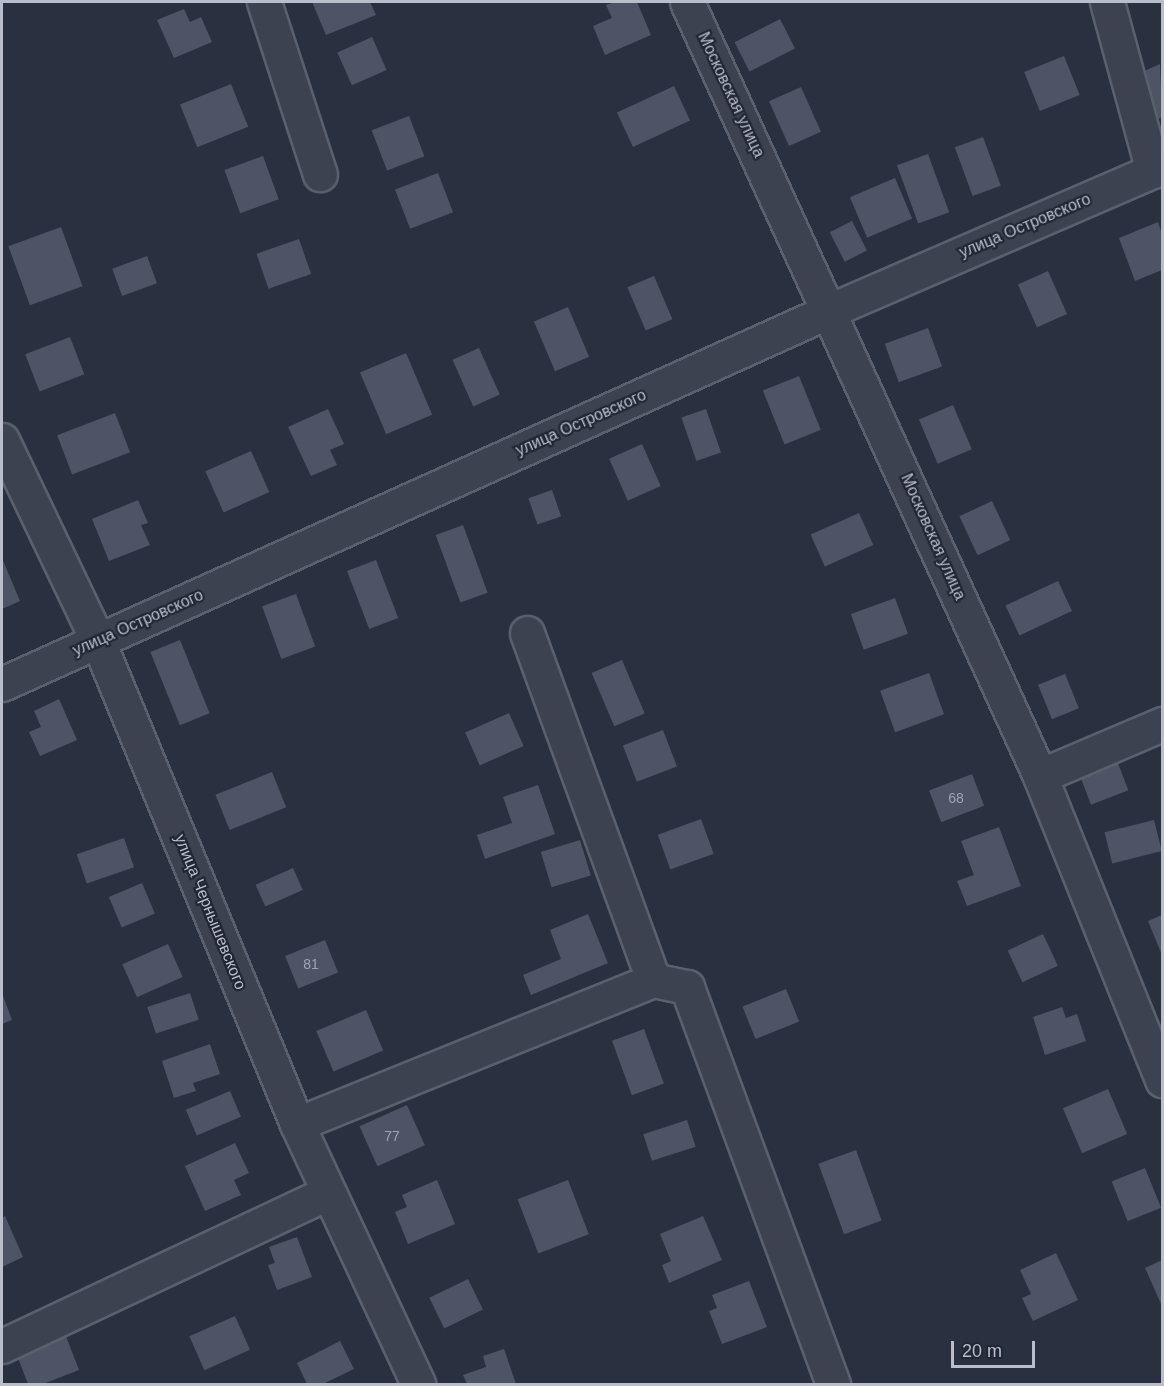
<!DOCTYPE html>
<html>
<head>
<meta charset="utf-8">
<style>
	body { margin:0 }
	#map { position:relative; width:1164px; height:1386px; overflow:hidden; background:#293040; font-family:Helvetica,sans-serif }
	div>[style] { position:absolute }
	[style*='--x'] { left:calc(var(--x)*1px); top:calc(var(--y)*1px); width:calc(var(--w)*1px); rotate:calc(var(--a)*1deg) }
	.building>* { inset:0; background:#4d5466; transform-origin:0 0 }
	.roads { filter:drop-shadow(2px 0 #5a606d) drop-shadow(-2px 0 #5a606d) drop-shadow(0 2px #5a606d) drop-shadow(0 -2px #5a606d) }
	.minor>* { height:33px; margin:-16.5px; padding:0 16.5px; transform-origin:16.5px; border-radius:16.5px; background:#3d4250 }
	span { translate:-50% -50%; white-space:nowrap; text-align:center; line-height:1.15; -webkit-text-stroke:4.5px #212735; paint-order:stroke }
	.number-label { font-size:14px; color:#9ea4b1 }
	.number-label span { -webkit-text-stroke-width:0 }
	.street-label { font-size:16px; color:#b9beca }
	.frame { position:absolute; inset:0; border:3px solid #b9beca; pointer-events:none }
	.scale { position:absolute; left:951px; top:1341px; width:84px; height:27px; box-sizing:border-box; border:3px solid #b9beca; border-top:0; padding-left:8px; font-size:18px; line-height:21px; white-space:nowrap; color:#b9beca; -webkit-text-stroke:4px #212735; paint-order:stroke }
</style>
</head>
<body>
<div id="map">
	<div class="building">
		<i style="clip-path:polygon(312px 2px,370px 2px,376px 15px,326px 35px)"></i>
		<i style="clip-path:polygon(615px 2px,637px 2px,651px 35px,605px 55px,593px 26px,612px 18px,606px 5px)"></i>
		<i style="clip-path:polygon(184px 9px,190px 22px,201px 17px,212px 42px,174px 58px,157px 20px)"></i>
		<i style="left:780px;top:19px;width:33px;height:51px;rotate:63deg"></i>
		<i style="left:372px;top:37px;width:36px;height:38px;rotate:66deg"></i>
		<i style="left:1064px;top:56px;width:42px;height:43px;rotate:68deg"></i>
		<i style="clip-path:polygon(1160px 64px,1162px 117px,1151px 122px,1131px 77px)"></i>
		<i style="left:231px;top:84px;width:46px;height:55px;rotate:68deg"></i>
		<i style="left:674px;top:86px;width:38px;height:63px;rotate:65deg"></i>
		<i style="left:801px;top:87px;width:49px;height:35px;rotate:66deg"></i>
		<i style="left:409px;top:116px;width:43px;height:40px;rotate:69deg"></i>
		<i style="left:983px;top:137px;width:52px;height:30px;rotate:70deg"></i>
		<i style="left:928px;top:154px;width:62px;height:33px;rotate:70deg"></i>
		<i style="left:263px;top:156px;width:46px;height:41px;rotate:70deg"></i>
		<i style="left:438px;top:173px;width:42px;height:46px;rotate:69deg"></i>
		<i style="left:895px;top:178px;width:44px;height:49px;rotate:67deg"></i>
		<i style="left:852px;top:221px;width:33px;height:25px;rotate:63deg"></i>
		<i style="clip-path:polygon(1158px 222px,1162px 234px,1162px 270px,1135px 281px,1119px 238px)"></i>
		<i style="left:61px;top:227px;width:63px;height:56px;rotate:70deg"></i>
		<i style="left:299px;top:239px;width:37px;height:45px;rotate:71deg"></i>
		<i style="left:147px;top:256px;width:29px;height:37px;rotate:70deg"></i>
		<i style="left:1048px;top:271px;width:47px;height:33px;rotate:66deg"></i>
		<i style="left:654px;top:276px;width:47px;height:29px;rotate:67deg"></i>
		<i style="left:568px;top:307px;width:54px;height:37px;rotate:67deg"></i>
		<i style="left:928px;top:328px;width:41px;height:46px;rotate:70deg"></i>
		<i style="left:70px;top:337px;width:40px;height:48px;rotate:69deg"></i>
		<i style="left:479px;top:348px;width:51px;height:29px;rotate:66deg"></i>
		<i style="left:406px;top:353px;width:67px;height:50px;rotate:67deg"></i>
		<i style="left:799px;top:376px;width:58px;height:39px;rotate:68deg"></i>
		<i style="left:953px;top:405px;width:48px;height:37px;rotate:67deg"></i>
		<i style="clip-path:polygon(328px 409px,344px 444px,330px 450px,337px 465px,311px 476px,288px 427px)"></i>
		<i style="left:706px;top:409px;width:46px;height:26px;rotate:71deg"></i>
		<i style="left:115px;top:413px;width:42px;height:62px;rotate:69deg"></i>
		<i style="left:642px;top:444px;width:46px;height:36px;rotate:66deg"></i>
		<i style="left:251px;top:451px;width:45px;height:50px;rotate:66deg"></i>
		<i style="left:552px;top:490px;width:28px;height:25px;rotate:71deg"></i>
		<i style="clip-path:polygon(138px 500px,148px 523px,141px 525px,150px 545px,109px 561px,92px 519px)"></i>
		<i style="left:992px;top:501px;width:43px;height:36px;rotate:65deg"></i>
		<i style="left:859px;top:513px;width:35px;height:53px;rotate:66deg"></i>
		<i style="left:463px;top:525px;width:72px;height:29px;rotate:70deg"></i>
		<i style="clip-path:polygon(2px 558px,20px 601px,2px 609px)"></i>
		<i style="left:376px;top:560px;width:62px;height:31px;rotate:69deg"></i>
		<i style="left:1058px;top:581px;width:33px;height:58px;rotate:65deg"></i>
		<i style="left:296px;top:594px;width:56px;height:36px;rotate:70deg"></i>
		<i style="left:895px;top:598px;width:38px;height:47px;rotate:70deg"></i>
		<i style="left:180px;top:640px;width:79px;height:32px;rotate:68deg"></i>
		<i style="left:622px;top:660px;width:58px;height:33px;rotate:67deg"></i>
		<i style="left:929px;top:673px;width:44px;height:52px;rotate:70deg"></i>
		<i style="left:1065px;top:674px;width:37px;height:29px;rotate:68deg"></i>
		<i style="clip-path:polygon(59px 699px,77px 740px,40px 756px,29px 732px,41px 727px,34px 711px)"></i>
		<i style="left:509px;top:713px;width:36px;height:48px;rotate:66deg"></i>
		<i style="left:663px;top:730px;width:39px;height:43px;rotate:69deg"></i>
		<i style="left:1114px;top:753px;width:40px;height:40px;rotate:69deg"></i>
		<i style="left:272px;top:772px;width:38px;height:61px;rotate:68deg"></i>
		<i style="left:972px;top:774px;width:34px;height:46px;rotate:69deg"></i>
		<i style="clip-path:polygon(538px 785px,555px 834px,485px 859px,477px 835px,512px 823px,503px 797px)"></i>
		<i style="left:701px;top:819px;width:37px;height:46px;rotate:70deg"></i>
		<i style="left:1154px;top:820px;width:32px;height:51px;rotate:76deg"></i>
		<i style="clip-path:polygon(999px 827px,1021px 886px,967px 906px,957px 881px,974px 875px,961px 841px)"></i>
		<i style="left:124px;top:838px;width:31px;height:50px;rotate:71deg"></i>
		<i style="left:580px;top:840px;width:37px;height:41px;rotate:73deg"></i>
		<i style="left:293px;top:868px;width:24px;height:41px;rotate:66deg"></i>
		<i style="left:142px;top:883px;width:33px;height:36px;rotate:67deg"></i>
		<i style="clip-path:polygon(588px 914px,608px 963px,531px 995px,523px 975px,561px 959px,550px 930px)"></i>
		<i style="clip-path:polygon(1162px 915px,1162px 955px,1148px 921px)"></i>
		<i style="left:1043px;top:934px;width:35px;height:39px;rotate:65deg"></i>
		<i style="left:325px;top:940px;width:35px;height:43px;rotate:68deg"></i>
		<i style="left:168px;top:944px;width:36px;height:50px;rotate:66deg"></i>
		<i style="left:786px;top:989px;width:35px;height:47px;rotate:68deg"></i>
		<i style="clip-path:polygon(2px 993px,12px 1020px,2px 1024px)"></i>
		<i style="left:190px;top:993px;width:28px;height:45px;rotate:72deg"></i>
		<i style="clip-path:polygon(1062px 1007px,1066px 1018px,1077px 1014px,1086px 1041px,1045px 1055px,1033px 1017px)"></i>
		<i style="left:366px;top:1010px;width:44px;height:54px;rotate:67deg"></i>
		<i style="left:644px;top:1029px;width:58px;height:34px;rotate:70deg"></i>
		<i style="clip-path:polygon(210px 1044px,220px 1074px,193px 1083px,196px 1091px,174px 1098px,162px 1061px)"></i>
		<i style="left:1108px;top:1089px;width:49px;height:49px;rotate:67deg"></i>
		<i style="left:230px;top:1091px;width:28px;height:48px;rotate:67deg"></i>
		<i style="left:407px;top:1105px;width:44px;height:52px;rotate:66deg"></i>
		<i style="left:687px;top:1120px;width:28px;height:46px;rotate:72deg"></i>
		<i style="clip-path:polygon(235px 1143px,249px 1173px,234px 1180px,241px 1195px,205px 1211px,185px 1166px)"></i>
		<i style="left:856px;top:1150px;width:75px;height:40px;rotate:70deg"></i>
		<i style="left:1145px;top:1168px;width:43px;height:36px;rotate:68deg"></i>
		<i style="clip-path:polygon(437px 1180px,455px 1224px,408px 1244px,395px 1212px,407px 1207px,402px 1195px)"></i>
		<i style="left:568px;top:1180px;width:58px;height:54px;rotate:69deg"></i>
		<i style="clip-path:polygon(5px 1216px,23px 1257px,2px 1267px,2px 1218px)"></i>
		<i style="clip-path:polygon(703px 1216px,722px 1260px,669px 1283px,662px 1265px,671px 1261px,660px 1234px)"></i>
		<i style="clip-path:polygon(297px 1237px,312px 1277px,277px 1290px,268px 1265px,275px 1263px,269px 1247px)"></i>
		<i style="clip-path:polygon(1056px 1253px,1078px 1300px,1033px 1321px,1022px 1298px,1031px 1294px,1020px 1270px)"></i>
		<i style="clip-path:polygon(1162px 1260px,1162px 1306px,1145px 1268px)"></i>
		<i style="left:468px;top:1279px;width:34px;height:43px;rotate:64deg"></i>
		<i style="clip-path:polygon(749px 1281px,767px 1327px,722px 1344px,709px 1311px,717px 1308px,712px 1295px)"></i>
		<i style="left:235px;top:1316px;width:37px;height:50px;rotate:66deg"></i>
		<i style="clip-path:polygon(62px 1326px,79px 1370px,43px 1384px,28px 1384px,13px 1345px)"></i>
		<i style="clip-path:polygon(340px 1341px,354px 1369px,323px 1384px,307px 1384px,297px 1363px)"></i>
		<i style="clip-path:polygon(504px 1349px,516px 1384px,467px 1384px,463px 1375px,486px 1367px,483px 1356px)"></i>
	</div>
	<div class="roads">
		<div class="minor">
			<i style="--x:264;--y:2;--w:181;--a:72"></i>
			<i style="--x:687;--y:2;--w:851;--a:65.48"></i>
			<i style="--x:1040;--y:776;--w:328;--a:68.1"></i>
			<i style="--x:1107;--y:2;--w:175;--a:74.8"></i>
			<i style="--x:2;--y:440;--w:223;--a:64.5"></i>
			<i style="--x:98;--y:641;--w:522;--a:67.61"></i>
			<i style="--x:297;--y:1124;--w:287;--a:65"></i>
			<i style="--x:527;--y:633;--w:369;--a:70"></i>
			<i style="--x:653;--y:980;--w:35;--a:12"></i>
			<i style="--x:687;--y:987;--w:423;--a:69.8"></i>
			<i style="--x:2;--y:684;--w:909;--a:-24.28"></i>
			<i style="--x:831;--y:310;--w:361;--a:-23.4"></i>
			<i style="--x:1040;--y:776;--w:133;--a:-23.1"></i>
			<i style="--x:297;--y:1124;--w:384;--a:-22"></i>
			<i style="--x:2;--y:1346;--w:359;--a:-25.2"></i>
		</div>
	</div>
	<div class="number-label">
		<span style="left:956px;top:798px">68</span>
		<span style="left:311px;top:964px">81</span>
		<span style="left:392px;top:1136px">77</span>
	</div>
	<div class="street-label">
		<span style="left:731px;top:95px;rotate:65deg">Московская улица</span>
		<span style="left:1025px;top:226px;rotate:-23deg">улица Островского</span>
		<span style="left:581px;top:423px;rotate:-24deg">улица Островского</span>
		<span style="left:933px;top:537px;rotate:66deg">Московская улица</span>
		<span style="left:138px;top:623px;rotate:-24deg">улица Островского</span>
		<span style="left:210px;top:912px;rotate:68deg">улица Чернышевского</span>
	</div>
	<div class="frame"></div>
	<div class="scale">20 m</div>
</div>
</body>
</html>
